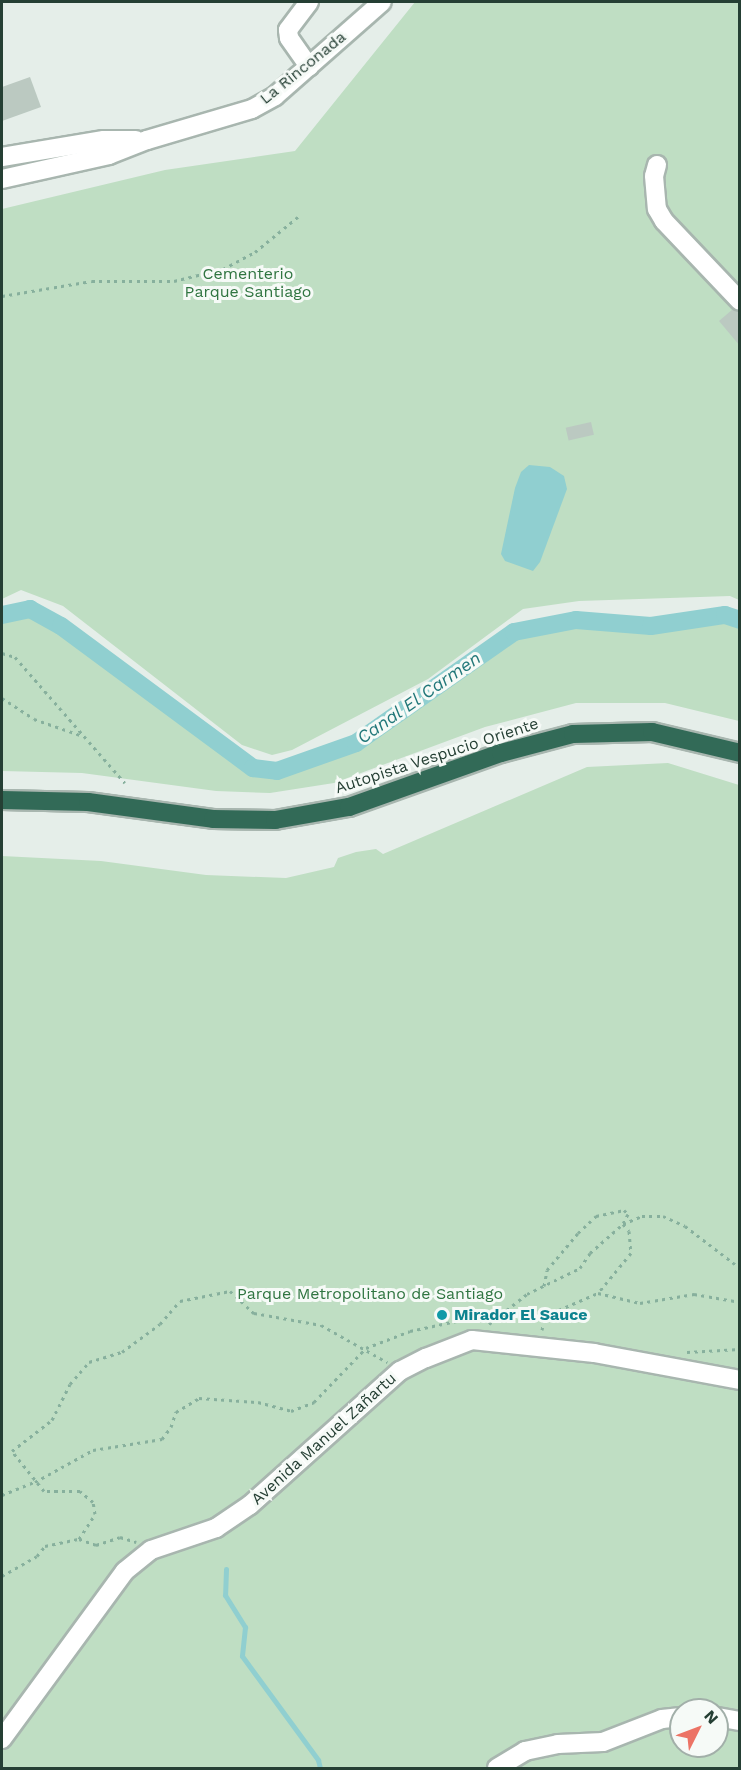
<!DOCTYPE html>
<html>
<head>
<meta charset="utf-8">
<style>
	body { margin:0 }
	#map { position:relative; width:741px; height:1770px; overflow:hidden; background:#e5eee9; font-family:"Work Sans",sans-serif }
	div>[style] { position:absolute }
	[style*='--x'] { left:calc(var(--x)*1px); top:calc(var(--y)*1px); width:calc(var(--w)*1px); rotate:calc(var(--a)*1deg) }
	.green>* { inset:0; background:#bfdec3 }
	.water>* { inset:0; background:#90cfd0 }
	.stream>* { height:5px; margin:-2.5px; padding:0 2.5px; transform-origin:2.5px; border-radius:2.5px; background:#90cfd0 }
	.canal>* { height:18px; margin:-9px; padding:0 9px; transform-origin:9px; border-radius:9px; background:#90cfd0 }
	.building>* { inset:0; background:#bbc9c1; transform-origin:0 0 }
	.path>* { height:3px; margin-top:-1.5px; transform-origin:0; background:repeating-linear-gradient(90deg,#87b09d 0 3px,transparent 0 7.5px) }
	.roads { filter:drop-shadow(2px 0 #a8b6af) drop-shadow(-2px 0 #a8b6af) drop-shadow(0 2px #a8b6af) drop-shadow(0 -2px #a8b6af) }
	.minor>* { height:18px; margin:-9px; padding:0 9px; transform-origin:9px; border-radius:9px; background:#fff }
	.highway>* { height:18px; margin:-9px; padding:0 9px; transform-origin:9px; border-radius:9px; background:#326a57 }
	.dots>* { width:16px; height:16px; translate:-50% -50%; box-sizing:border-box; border:3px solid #f6faf7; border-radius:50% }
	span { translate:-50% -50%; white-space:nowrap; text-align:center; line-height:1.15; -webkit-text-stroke:6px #f6faf7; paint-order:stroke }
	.street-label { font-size:16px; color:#253f34 }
	.park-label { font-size:16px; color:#307541 }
	.culture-label { font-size:16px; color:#0d838f; font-weight:700 }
	.left { translate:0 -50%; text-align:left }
	.water-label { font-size:18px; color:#217779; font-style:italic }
	.frame { position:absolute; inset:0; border:3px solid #253f34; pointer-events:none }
	.north { position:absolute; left:669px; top:1698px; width:60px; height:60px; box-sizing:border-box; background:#f6faf7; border:2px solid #a2afa9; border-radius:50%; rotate:48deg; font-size:16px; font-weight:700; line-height:24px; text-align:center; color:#253f34 }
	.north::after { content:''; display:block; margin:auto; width:21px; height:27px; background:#ec7365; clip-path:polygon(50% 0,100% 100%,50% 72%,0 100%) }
</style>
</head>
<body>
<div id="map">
	<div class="green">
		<i style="clip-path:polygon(415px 2px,739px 2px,739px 600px,730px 596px,579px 601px,523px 609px,428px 679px,292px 750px,272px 755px,242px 745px,63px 606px,21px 590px,2px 599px,2px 209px,165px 170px,295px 151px)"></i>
		<i style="clip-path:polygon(29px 615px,59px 630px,251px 773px,278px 776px,359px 748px,516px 637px,576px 626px,651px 632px,724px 621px,739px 626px,739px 721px,665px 703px,576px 703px,485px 727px,334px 783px,270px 793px,216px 791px,82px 773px,2px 771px,2px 621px)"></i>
		<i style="clip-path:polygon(evenodd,668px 763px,739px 785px,739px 1768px,2px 1768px,2px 856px,101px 861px,206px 875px,286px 878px,334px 867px,338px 858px,356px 852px,376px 849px,383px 854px,587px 767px,668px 763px,681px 1710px,717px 1710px,717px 1746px,681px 1746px,681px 1710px)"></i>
	</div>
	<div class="water">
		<i style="clip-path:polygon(529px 465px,550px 467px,564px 476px,567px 489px,540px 562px,533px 571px,505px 561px,501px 554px,515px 488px,521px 472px)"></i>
	</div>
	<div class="stream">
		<i style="--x:226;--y:1569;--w:26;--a:92"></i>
		<i style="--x:225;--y:1595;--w:38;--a:58"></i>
		<i style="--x:245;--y:1627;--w:29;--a:96"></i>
		<i style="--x:242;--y:1656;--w:129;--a:53.8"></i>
		<i style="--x:318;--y:1760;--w:8;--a:76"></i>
	</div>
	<div class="canal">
		<i style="--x:2;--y:615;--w:29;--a:-12"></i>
		<i style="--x:30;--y:609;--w:35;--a:29"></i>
		<i style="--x:61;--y:626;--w:239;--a:36.5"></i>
		<i style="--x:253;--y:768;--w:24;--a:7"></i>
		<i style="--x:277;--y:771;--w:84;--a:-19.5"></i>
		<i style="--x:356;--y:743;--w:193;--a:-35.1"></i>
		<i style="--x:514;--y:632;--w:63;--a:-11"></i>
		<i style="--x:576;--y:620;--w:75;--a:4.6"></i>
		<i style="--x:651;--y:626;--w:75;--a:-8.5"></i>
		<i style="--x:725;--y:615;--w:16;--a:18"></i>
	</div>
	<div class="building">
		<i style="clip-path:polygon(30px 77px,41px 107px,2px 121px,2px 87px)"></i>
		<i style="clip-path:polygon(733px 309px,740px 312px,740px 346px,719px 321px)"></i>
		<i style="left:591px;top:422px;width:13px;height:26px;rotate:77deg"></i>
	</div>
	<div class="path">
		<i style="--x:2;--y:296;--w:91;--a:-9.5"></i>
		<i style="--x:92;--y:281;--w:82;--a:0"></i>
		<i style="--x:174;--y:281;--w:50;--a:-13.8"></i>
		<i style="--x:223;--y:269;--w:36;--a:-28"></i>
		<i style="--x:255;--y:252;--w:57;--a:-39.3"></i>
		<i style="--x:2;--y:653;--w:14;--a:17"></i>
		<i style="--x:15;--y:657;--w:167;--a:48.9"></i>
		<i style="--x:2;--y:698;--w:38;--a:33"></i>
		<i style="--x:34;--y:719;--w:49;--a:19.2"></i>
		<i style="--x:544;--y:1286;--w:16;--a:-79"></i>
		<i style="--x:547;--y:1270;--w:48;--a:-50"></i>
		<i style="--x:578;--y:1233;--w:25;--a:-43"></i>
		<i style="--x:596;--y:1216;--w:29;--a:-12"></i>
		<i style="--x:624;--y:1210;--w:6;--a:45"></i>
		<i style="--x:628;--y:1214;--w:11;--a:117"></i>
		<i style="--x:623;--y:1224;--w:9;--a:49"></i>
		<i style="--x:629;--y:1231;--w:22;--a:85"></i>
		<i style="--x:631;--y:1253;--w:52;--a:129.5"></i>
		<i style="--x:489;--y:1324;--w:48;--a:-38.3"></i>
		<i style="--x:527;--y:1294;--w:59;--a:-26.1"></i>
		<i style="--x:580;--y:1268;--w:18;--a:-56"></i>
		<i style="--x:590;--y:1253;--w:44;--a:-41.3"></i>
		<i style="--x:623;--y:1224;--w:21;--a:-23"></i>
		<i style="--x:642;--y:1216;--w:21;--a:0"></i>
		<i style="--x:663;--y:1216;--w:24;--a:24"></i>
		<i style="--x:685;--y:1226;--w:69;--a:37.4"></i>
		<i style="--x:542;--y:1330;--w:14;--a:-78"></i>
		<i style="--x:545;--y:1316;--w:58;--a:-23.5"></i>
		<i style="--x:598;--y:1293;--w:43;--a:13.4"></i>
		<i style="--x:640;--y:1303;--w:55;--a:-9.5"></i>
		<i style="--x:694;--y:1294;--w:47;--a:9.9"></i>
		<i style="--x:687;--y:1352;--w:53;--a:-3.2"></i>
		<i style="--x:2;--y:1495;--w:35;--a:-22"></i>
		<i style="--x:35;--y:1482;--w:66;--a:-28.9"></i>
		<i style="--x:93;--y:1450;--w:70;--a:-9.1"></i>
		<i style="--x:162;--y:1439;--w:15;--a:-53"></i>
		<i style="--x:171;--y:1427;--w:16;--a:-72"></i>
		<i style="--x:176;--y:1412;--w:27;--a:-31"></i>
		<i style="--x:199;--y:1398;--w:59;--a:3.9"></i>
		<i style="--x:258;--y:1402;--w:34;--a:15"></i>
		<i style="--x:291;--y:1411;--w:25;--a:-21"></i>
		<i style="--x:314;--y:1402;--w:75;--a:-46.1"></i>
		<i style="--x:366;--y:1348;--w:47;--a:-21.1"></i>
		<i style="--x:410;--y:1331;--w:100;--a:-12.1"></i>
		<i style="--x:508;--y:1310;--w:17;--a:36"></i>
		<i style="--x:522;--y:1320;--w:23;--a:-10"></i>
		<i style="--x:79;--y:1539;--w:30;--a:-57"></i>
		<i style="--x:95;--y:1514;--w:12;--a:-99"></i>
		<i style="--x:93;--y:1502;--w:17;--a:-140"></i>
		<i style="--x:80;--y:1491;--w:36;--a:180"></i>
		<i style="--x:44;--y:1491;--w:51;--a:-128.7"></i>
		<i style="--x:12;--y:1451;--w:51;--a:-37.8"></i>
		<i style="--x:52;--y:1420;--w:40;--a:-63.4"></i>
		<i style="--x:70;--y:1384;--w:29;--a:-49"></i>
		<i style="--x:89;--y:1362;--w:34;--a:-17"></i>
		<i style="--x:122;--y:1352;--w:47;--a:-36.4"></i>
		<i style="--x:160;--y:1324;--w:30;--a:-49"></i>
		<i style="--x:180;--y:1301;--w:51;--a:-11.3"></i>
		<i style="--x:230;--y:1291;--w:33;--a:43"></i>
		<i style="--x:254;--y:1313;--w:68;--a:10.2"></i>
		<i style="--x:321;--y:1325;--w:76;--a:29.3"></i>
		<i style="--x:2;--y:1576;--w:40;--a:-29.7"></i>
		<i style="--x:37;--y:1556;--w:13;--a:-51"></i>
		<i style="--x:45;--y:1546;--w:35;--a:-12"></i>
		<i style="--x:79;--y:1539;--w:18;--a:19"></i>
		<i style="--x:96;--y:1545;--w:25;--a:-18"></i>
		<i style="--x:120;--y:1537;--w:17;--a:17"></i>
	</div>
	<div class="roads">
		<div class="minor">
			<i style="--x:309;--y:2;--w:35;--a:127"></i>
			<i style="--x:288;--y:30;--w:8;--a:83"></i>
			<i style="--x:289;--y:38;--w:35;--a:55"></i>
			<i style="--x:2;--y:157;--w:103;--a:-9.5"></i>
			<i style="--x:104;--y:140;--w:32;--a:0"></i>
			<i style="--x:657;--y:165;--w:11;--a:105"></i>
			<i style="--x:654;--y:176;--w:33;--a:85"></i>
			<i style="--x:657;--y:209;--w:14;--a:60"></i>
			<i style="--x:664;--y:221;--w:110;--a:46.5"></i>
			<i style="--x:2;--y:179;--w:110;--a:-12.6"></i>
			<i style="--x:109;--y:155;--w:41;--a:-21.5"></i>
			<i style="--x:147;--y:140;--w:109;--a:-16.4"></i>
			<i style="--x:252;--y:109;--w:26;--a:-29"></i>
			<i style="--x:275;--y:96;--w:142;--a:-41.3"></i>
			<i style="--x:717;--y:1717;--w:23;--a:10"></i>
			<i style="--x:2;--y:1739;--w:208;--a:-53.8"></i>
			<i style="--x:125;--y:1571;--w:33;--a:-39"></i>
			<i style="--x:151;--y:1550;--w:69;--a:-18.7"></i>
			<i style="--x:216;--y:1528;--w:41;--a:-34.1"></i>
			<i style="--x:250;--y:1505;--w:201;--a:-41.8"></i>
			<i style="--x:400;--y:1371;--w:29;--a:-27"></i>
			<i style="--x:426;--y:1358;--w:49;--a:-21.4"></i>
			<i style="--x:472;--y:1340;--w:123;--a:6.1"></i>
			<i style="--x:594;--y:1353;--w:148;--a:10.5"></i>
			<i style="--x:497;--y:1768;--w:33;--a:-31"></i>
			<i style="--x:525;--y:1751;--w:34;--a:-12"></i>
			<i style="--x:558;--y:1744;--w:45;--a:-2.5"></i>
			<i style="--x:603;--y:1742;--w:63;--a:-21.3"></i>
			<i style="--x:662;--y:1719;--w:19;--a:-6"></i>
		</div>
		<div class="highway">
			<i style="--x:2;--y:800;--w:86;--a:1.3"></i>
			<i style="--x:88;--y:802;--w:126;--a:7.7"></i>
			<i style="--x:213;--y:819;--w:62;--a:0.9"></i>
			<i style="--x:275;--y:820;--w:75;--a:-10"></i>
			<i style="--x:349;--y:807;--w:161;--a:-19.6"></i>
			<i style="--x:501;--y:753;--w:74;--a:-14.8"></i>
			<i style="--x:573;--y:734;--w:79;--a:-1.5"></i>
			<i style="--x:652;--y:732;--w:90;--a:13.4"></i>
		</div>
	</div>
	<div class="dots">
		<i style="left:442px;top:1315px;background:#0f9aa8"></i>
	</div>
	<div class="street-label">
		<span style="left:303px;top:68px;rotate:-39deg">La Rinconada</span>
		<span style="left:437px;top:756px;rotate:-18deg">Autopista Vespucio Oriente</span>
		<span style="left:324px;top:1439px;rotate:-42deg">Avenida Manuel Zañartu</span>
	</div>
	<div class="park-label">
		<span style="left:248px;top:283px">Cementerio<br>Parque Santiago</span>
		<span style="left:370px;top:1294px">Parque Metropolitano de Santiago</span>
	</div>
	<div class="culture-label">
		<span class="left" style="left:454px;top:1315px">Mirador El Sauce</span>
	</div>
	<div class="water-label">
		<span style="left:419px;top:698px;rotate:-35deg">Canal El Carmen</span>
	</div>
	<div class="frame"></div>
	<div class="north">N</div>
</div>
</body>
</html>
